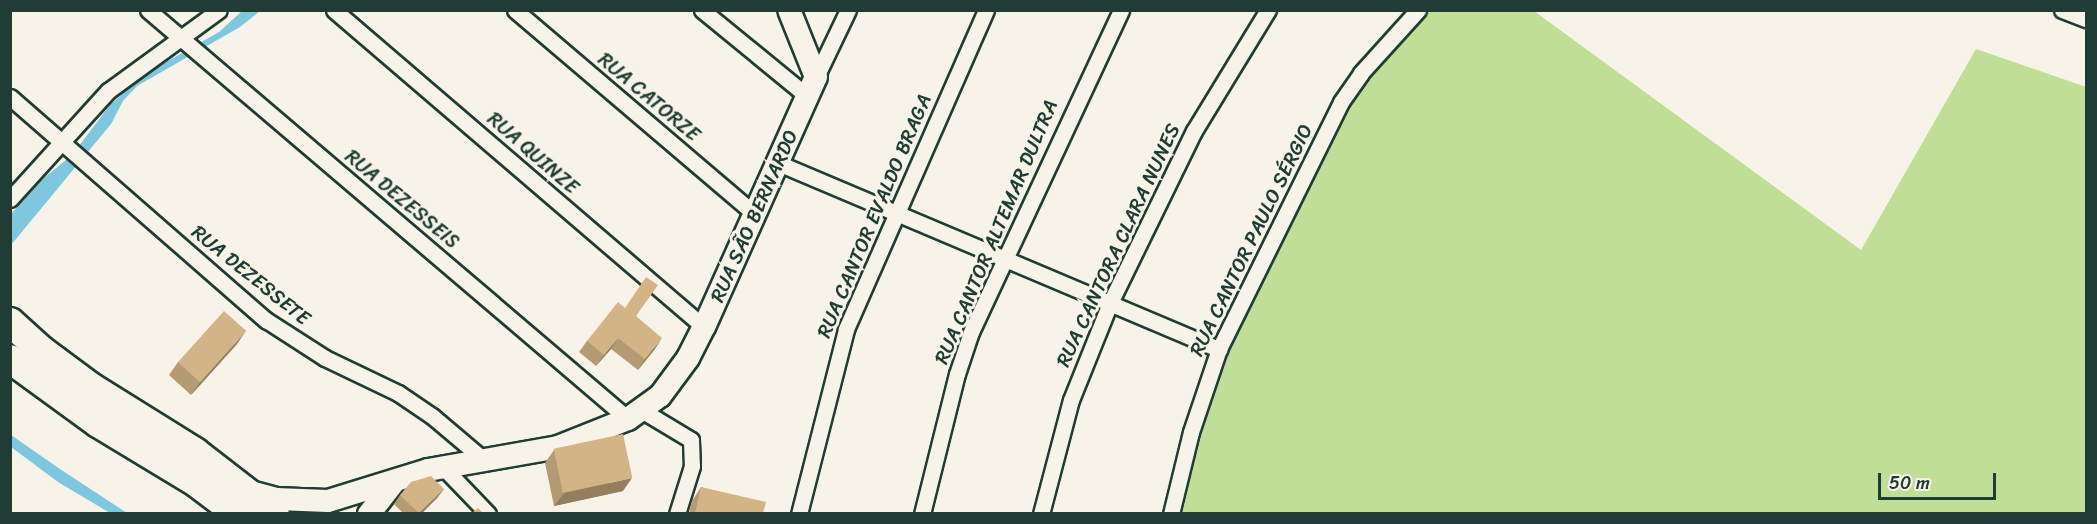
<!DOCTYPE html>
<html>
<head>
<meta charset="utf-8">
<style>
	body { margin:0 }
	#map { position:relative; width:2097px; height:524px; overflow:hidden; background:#f7f3e8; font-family:Sriracha,sans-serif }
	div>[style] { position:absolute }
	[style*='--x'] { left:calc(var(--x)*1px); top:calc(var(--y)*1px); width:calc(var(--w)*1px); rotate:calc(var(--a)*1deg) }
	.green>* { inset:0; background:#c1de96 }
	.water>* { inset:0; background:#7ec7df }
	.roads { filter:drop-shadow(2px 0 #1f3d34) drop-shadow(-2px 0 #1f3d34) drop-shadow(0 2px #1f3d34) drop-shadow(0 -2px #1f3d34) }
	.street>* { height:15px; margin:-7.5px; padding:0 7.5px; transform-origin:7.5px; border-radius:7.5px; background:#f7f3e8 }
	.secondary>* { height:22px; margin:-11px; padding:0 11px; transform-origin:11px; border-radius:11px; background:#f7f3e8 }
	.highway>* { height:28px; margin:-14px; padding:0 14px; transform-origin:14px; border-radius:14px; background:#f7f3e8 }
	.wall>* { inset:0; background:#b59b74 }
	.shaded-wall>* { inset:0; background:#947e5e }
	.building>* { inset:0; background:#d3b487; transform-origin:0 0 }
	span { translate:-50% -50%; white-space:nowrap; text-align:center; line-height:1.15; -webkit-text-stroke:6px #f7f3e8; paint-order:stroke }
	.street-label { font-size:20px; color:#1f3d34 }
	.frame { position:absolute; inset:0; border:12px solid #1f3d34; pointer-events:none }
	.scale { position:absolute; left:1878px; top:473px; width:118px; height:27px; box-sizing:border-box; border:3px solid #1f3d34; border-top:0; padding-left:8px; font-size:18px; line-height:21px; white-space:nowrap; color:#1f3d34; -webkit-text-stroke:4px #f7f3e8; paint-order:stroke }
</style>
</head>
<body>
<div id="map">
	<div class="green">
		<i style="clip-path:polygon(1423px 11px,1534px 11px,1861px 250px,1976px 49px,2086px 87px,2086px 513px,1167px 514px,1217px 347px,1352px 101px)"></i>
	</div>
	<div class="water">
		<i style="clip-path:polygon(242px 11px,260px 11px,240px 27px,137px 86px,123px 101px,111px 124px,11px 245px,11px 214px,44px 178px,72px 155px,110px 105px,145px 74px,219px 32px)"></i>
		<i style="clip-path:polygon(11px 435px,60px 469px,127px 513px,110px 513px,58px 482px,11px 447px)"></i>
	</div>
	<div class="roads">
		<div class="street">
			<i style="--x:148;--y:10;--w:631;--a:40.43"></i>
			<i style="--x:334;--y:10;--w:487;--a:40.6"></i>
			<i style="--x:515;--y:10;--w:316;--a:40.4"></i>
			<i style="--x:702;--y:10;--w:136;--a:39.3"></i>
			<i style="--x:2062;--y:10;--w:26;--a:21"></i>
			<i style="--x:816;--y:77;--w:74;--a:-64.5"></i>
			<i style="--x:10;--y:97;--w:340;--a:41.1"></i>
			<i style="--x:266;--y:320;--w:70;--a:32.8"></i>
			<i style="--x:325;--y:358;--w:81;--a:25.6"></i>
			<i style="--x:398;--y:393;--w:41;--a:34.1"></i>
			<i style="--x:432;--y:416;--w:68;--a:40.2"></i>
			<i style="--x:778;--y:163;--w:479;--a:22.9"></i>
			<i style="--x:10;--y:199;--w:146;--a:-47.8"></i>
			<i style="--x:108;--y:91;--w:137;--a:-36.1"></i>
			<i style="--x:643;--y:411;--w:56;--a:31.1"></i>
			<i style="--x:691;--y:440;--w:26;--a:88"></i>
			<i style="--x:692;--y:466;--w:50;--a:107.4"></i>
			<i style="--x:443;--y:467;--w:65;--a:46.2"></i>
			<i style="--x:799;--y:514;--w:191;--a:-75.7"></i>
			<i style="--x:846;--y:329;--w:348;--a:-66.3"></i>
			<i style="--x:922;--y:514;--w:144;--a:-76"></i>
			<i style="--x:957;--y:374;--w:44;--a:-71.6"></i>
			<i style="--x:971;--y:332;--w:355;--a:-65"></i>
			<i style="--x:1041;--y:514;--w:118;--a:-75.3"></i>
			<i style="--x:1071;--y:400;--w:105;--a:-68.1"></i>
			<i style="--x:1110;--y:303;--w:191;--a:-64"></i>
			<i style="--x:1194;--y:131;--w:142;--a:-58.6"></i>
			<i style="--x:1171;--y:514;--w:84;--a:-76.3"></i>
			<i style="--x:1191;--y:432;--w:88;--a:-71.4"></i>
			<i style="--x:1219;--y:349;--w:275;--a:-63.7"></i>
			<i style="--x:1341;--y:102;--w:35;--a:-55"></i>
			<i style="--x:1361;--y:73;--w:85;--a:-47.9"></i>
		</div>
		<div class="secondary">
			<i style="--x:250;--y:492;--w:27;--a:15"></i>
			<i style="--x:276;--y:499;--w:52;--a:2.2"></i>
			<i style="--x:328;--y:501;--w:105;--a:-17.2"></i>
			<i style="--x:428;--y:470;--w:132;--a:-10"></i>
			<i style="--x:558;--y:447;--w:75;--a:-21.8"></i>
			<i style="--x:628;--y:419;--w:39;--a:-36"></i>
			<i style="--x:660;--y:396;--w:47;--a:-53.6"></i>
			<i style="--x:688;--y:358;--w:35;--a:-63"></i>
			<i style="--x:704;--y:327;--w:274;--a:-65.9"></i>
			<i style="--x:816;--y:77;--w:72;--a:-111.9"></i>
			<i style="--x:369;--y:514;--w:39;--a:-52"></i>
		</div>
		<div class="highway">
			<i style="--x:10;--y:322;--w:42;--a:42.1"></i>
			<i style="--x:41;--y:350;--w:62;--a:36.5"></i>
			<i style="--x:91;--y:387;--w:123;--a:32"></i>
			<i style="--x:195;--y:452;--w:101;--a:37.8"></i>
			<i style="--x:10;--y:359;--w:109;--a:36"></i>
			<i style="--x:98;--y:423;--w:116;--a:31.2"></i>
			<i style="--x:197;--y:483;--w:51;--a:37.1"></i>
		</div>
	</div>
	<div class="wall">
		<i style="clip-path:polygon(625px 308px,636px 316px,655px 349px,638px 370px,611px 349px,596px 366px,579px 352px,587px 341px)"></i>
		<i style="clip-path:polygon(237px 344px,191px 395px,169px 375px,178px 362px)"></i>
		<i style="clip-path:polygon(554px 450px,623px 491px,554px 506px,545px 463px)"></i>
		<i style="clip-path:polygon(701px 487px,763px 513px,689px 513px,692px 501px)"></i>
		<i style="clip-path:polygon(444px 489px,437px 498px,422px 513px,403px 513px,394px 504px,400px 495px)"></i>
	</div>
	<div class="shaded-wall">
		<i style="clip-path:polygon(246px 331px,237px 344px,191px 395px,200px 382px)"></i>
		<i style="clip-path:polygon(618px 338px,611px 349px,596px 366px,604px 355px)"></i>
		<i style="clip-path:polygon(662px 338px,655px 349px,638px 370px,645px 359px)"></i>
		<i style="clip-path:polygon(632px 478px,623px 491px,554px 506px,564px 493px)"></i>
		<i style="clip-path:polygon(444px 489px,437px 498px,422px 513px,419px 513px)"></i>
	</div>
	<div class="building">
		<i style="clip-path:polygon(646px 277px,658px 285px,636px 316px,662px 338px,645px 359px,618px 338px,604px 355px,587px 341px,618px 302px,625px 308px)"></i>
		<i style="left:224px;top:311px;width:30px;height:69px;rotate:42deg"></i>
		<i style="left:623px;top:434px;width:45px;height:71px;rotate:78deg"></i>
		<i style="clip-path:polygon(431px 476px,444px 489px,419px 513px,400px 495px,411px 482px)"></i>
		<i style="clip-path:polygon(701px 487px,766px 502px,763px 513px,695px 513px)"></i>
		<i style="clip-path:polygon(478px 508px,483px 513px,472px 513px)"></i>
	</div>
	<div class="street-label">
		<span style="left:649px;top:97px;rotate:40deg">RUA CATORZE</span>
		<span style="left:533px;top:153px;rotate:41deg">RUA QUINZE</span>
		<span style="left:402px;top:199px;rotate:40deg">RUA DEZESSEIS</span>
		<span style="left:754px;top:216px;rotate:-66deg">RUA SÃO BERNARDO</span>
		<span style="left:874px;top:216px;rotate:-67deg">RUA CANTOR EVALDO BRAGA</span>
		<span style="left:996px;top:232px;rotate:-67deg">RUA CANTOR ALTEMAR DULTRA</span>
		<span style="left:1251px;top:240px;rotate:-64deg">RUA CANTOR PAULO SÉRGIO</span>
		<span style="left:1118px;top:245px;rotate:-65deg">RUA CANTORA CLARA NUNES</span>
		<span style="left:251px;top:275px;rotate:39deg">RUA DEZESSETE</span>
	</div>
	<div class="frame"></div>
	<div class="scale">50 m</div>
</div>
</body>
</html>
